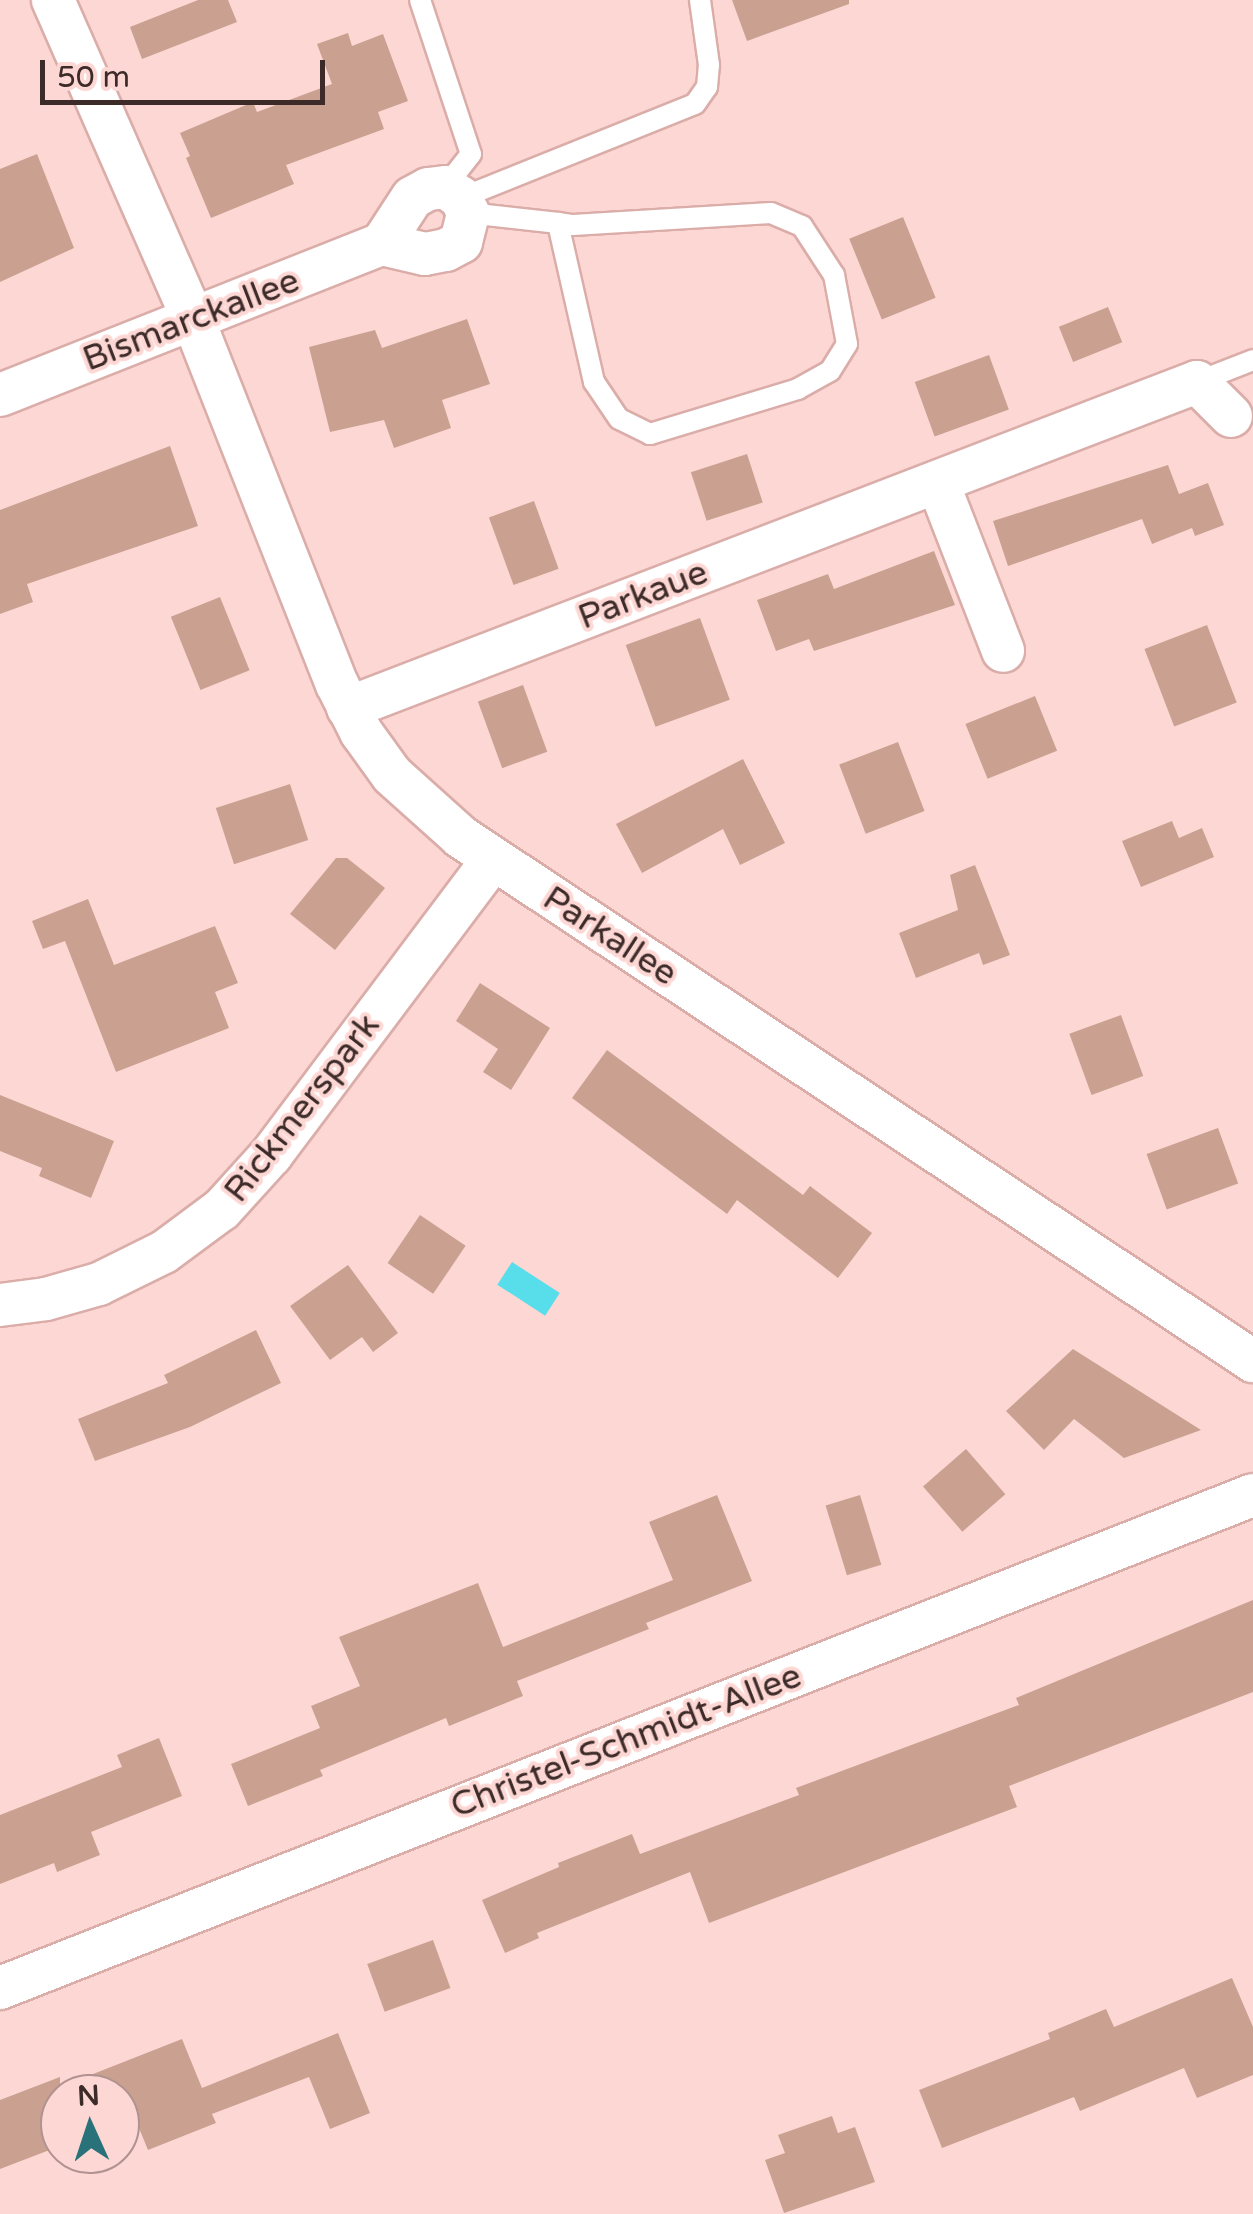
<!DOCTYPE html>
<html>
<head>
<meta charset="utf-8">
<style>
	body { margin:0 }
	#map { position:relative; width:1253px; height:2214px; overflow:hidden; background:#fdd7d4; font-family:"Varela Round",sans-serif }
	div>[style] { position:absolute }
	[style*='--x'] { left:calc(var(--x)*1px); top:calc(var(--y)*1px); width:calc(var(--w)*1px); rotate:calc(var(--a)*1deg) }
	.water>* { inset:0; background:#58ddea; transform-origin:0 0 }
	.building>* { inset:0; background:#caa190; transform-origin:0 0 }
	.roads { filter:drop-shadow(2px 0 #daada9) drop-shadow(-2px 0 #daada9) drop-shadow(0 2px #daada9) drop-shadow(0 -2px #daada9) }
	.lane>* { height:20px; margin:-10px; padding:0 10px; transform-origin:10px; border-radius:10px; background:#fff }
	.street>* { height:42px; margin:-21px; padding:0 21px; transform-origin:21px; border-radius:21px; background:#fff }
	span { translate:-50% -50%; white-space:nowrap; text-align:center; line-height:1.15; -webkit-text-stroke:8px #fdd7d4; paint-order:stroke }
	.street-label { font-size:35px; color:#3c2b29 }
	.north { position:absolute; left:40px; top:2074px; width:100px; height:100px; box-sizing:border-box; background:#fdd7d4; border:2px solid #b09290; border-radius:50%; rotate:357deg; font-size:28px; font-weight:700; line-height:40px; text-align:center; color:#3c2b29 }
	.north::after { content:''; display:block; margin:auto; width:35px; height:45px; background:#297279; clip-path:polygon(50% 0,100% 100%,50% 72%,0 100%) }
	.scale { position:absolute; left:40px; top:60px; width:285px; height:45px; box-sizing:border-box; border:5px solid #3c2b29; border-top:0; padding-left:12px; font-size:30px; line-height:35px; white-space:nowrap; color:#3c2b29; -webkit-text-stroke:8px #fdd7d4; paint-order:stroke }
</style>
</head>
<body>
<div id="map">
	<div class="water">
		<i style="left:512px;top:1262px;width:57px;height:27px;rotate:33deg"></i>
	</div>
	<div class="building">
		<i style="clip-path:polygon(198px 0,228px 0,237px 22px,142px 59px,130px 27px)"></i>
		<i style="clip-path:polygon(732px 0,849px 0,849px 4px,747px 41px)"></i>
		<i style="clip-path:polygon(348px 33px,352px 46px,383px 34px,408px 101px,378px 112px,384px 129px,286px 165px,294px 184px,211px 218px,186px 158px,190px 156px,180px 133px,253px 102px,257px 112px,332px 84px,317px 44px)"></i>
		<i style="clip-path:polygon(37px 154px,74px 248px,0 282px,0 169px)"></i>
		<i style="left:903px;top:217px;width:87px;height:58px;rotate:68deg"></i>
		<i style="left:1108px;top:307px;width:38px;height:53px;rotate:68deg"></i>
		<i style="clip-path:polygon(467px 319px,490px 384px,442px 400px,451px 428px,394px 448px,384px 420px,330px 432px,309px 347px,375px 330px,382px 348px)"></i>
		<i style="left:989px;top:355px;width:58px;height:79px;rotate:70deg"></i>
		<i style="clip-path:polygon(170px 446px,198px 526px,27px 584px,33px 602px,0 614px,0 510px)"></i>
		<i style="left:747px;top:454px;width:51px;height:59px;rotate:72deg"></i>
		<i style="clip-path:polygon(1168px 465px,1179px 494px,1208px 483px,1224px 525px,1195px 536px,1192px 528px,1152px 544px,1142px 519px,1008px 566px,993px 521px)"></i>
		<i style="left:534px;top:501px;width:72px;height:48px;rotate:70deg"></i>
		<i style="clip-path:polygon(934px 551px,955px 605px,814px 651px,809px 639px,776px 651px,757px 600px,828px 574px,834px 589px)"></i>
		<i style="left:220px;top:597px;width:79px;height:53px;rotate:68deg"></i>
		<i style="left:700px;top:618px;width:87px;height:79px;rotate:70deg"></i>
		<i style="left:1207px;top:625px;width:83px;height:67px;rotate:69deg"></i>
		<i style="left:523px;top:685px;width:71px;height:48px;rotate:70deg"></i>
		<i style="left:1035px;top:696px;width:59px;height:75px;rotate:68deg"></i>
		<i style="left:898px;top:742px;width:74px;height:63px;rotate:69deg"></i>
		<i style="clip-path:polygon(743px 759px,785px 843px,740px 865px,723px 829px,642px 873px,616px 824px)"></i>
		<i style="left:290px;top:784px;width:59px;height:78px;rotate:72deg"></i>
		<i style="clip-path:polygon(1172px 821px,1179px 838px,1202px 828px,1214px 857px,1141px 887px,1122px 841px)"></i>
		<i style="clip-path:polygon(336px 858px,347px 858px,385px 888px,335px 950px,290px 914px)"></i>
		<i style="clip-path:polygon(975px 865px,1010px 955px,983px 965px,979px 953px,916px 978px,899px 933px,958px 910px,950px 875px)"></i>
		<i style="clip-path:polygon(88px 899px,114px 965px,215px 926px,238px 983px,215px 992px,229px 1028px,116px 1072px,65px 941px,43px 949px,32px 921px)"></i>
		<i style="clip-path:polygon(480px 983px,550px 1028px,511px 1090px,483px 1072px,498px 1049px,456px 1021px)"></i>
		<i style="left:1121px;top:1015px;width:65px;height:55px;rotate:70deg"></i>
		<i style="clip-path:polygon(607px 1050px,803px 1195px,810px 1186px,872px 1233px,838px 1278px,737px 1200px,727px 1214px,572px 1098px)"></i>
		<i style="clip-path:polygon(0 1095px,114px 1141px,91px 1198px,39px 1176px,42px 1168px,0 1151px)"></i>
		<i style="left:1218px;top:1128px;width:59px;height:76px;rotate:70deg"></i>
		<i style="left:420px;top:1215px;width:55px;height:58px;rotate:34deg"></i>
		<i style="clip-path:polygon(348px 1265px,398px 1333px,373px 1352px,362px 1337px,330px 1360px,290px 1306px)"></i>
		<i style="clip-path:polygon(256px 1330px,281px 1383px,190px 1427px,95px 1461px,78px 1419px,168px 1383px,164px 1375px)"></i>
		<i style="clip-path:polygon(1073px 1349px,1201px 1430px,1124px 1458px,1074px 1419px,1044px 1450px,1006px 1411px)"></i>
		<i style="left:966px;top:1449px;width:60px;height:57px;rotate:49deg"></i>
		<i style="clip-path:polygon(717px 1495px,752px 1581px,646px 1623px,649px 1629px,517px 1681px,523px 1696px,449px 1726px,446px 1718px,320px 1770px,323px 1776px,248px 1806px,231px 1764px,320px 1728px,311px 1706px,360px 1686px,339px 1637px,478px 1583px,503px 1647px,673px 1580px,649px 1522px)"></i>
		<i style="left:860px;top:1495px;width:73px;height:36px;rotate:73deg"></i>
		<i style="clip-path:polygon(1253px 1600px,1253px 1692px,1009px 1786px,1017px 1807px,709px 1923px,690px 1872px,537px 1933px,539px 1938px,505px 1953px,482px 1900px,559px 1867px,558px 1863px,632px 1834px,640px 1854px,799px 1795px,796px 1788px,1019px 1705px,1016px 1698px)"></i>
		<i style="clip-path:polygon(159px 1738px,182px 1796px,91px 1832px,100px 1855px,57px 1872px,54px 1863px,0 1884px,0 1815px,122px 1767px,117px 1755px)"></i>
		<i style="left:433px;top:1940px;width:51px;height:70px;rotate:70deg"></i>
		<i style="clip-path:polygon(1232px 1978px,1253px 2027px,1253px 2075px,1197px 2098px,1184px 2068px,1080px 2111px,1074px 2097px,942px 2148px,919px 2090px,1050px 2039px,1048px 2033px,1106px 2009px,1114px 2027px)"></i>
		<i style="clip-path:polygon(338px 2033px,370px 2113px,330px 2129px,309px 2077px,212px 2114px,216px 2123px,148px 2150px,125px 2094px,60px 2094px,60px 2146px,0 2169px,0 2100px,60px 2077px,60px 2087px,182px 2039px,202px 2088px)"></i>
		<i style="clip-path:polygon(832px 2116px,838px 2133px,855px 2127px,875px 2182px,784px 2213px,765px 2160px,785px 2153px,778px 2135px)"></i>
	</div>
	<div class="roads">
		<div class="lane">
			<i style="--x:420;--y:0;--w:162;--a:71.7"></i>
			<i style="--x:471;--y:154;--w:42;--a:128.2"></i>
			<i style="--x:461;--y:198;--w:252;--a:-21.9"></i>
			<i style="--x:695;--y:104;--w:21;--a:-55"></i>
			<i style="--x:707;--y:87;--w:22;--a:-85"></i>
			<i style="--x:709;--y:65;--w:66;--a:-97.9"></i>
			<i style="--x:468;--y:213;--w:91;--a:6.3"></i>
			<i style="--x:558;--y:223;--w:15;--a:8"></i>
			<i style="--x:573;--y:225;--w:198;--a:-3.5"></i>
			<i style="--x:771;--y:213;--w:34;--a:23"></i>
			<i style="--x:802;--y:226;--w:59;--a:56.9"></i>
			<i style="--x:834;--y:275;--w:70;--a:79.3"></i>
			<i style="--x:847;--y:344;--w:32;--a:122"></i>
			<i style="--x:830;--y:371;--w:37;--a:151"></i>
			<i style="--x:798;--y:389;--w:155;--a:163.1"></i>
			<i style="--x:650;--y:434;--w:34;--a:-154"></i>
			<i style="--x:619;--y:419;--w:45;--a:-124"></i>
			<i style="--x:594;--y:382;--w:163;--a:-102.8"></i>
			<i style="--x:1197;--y:382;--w:60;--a:-21.4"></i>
		</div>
		<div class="street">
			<i style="--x:53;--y:0;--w:348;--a:66.3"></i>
			<i style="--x:193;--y:319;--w:392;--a:68.5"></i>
			<i style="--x:337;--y:684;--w:54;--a:63.4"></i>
			<i style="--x:361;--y:732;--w:53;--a:54.2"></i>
			<i style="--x:392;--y:775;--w:93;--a:41.9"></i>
			<i style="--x:461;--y:837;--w:950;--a:33.49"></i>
			<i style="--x:0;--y:395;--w:411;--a:-21.6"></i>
			<i style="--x:382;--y:244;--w:44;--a:13.1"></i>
			<i style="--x:425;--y:254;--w:21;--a:-11"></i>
			<i style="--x:446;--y:250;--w:17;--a:-28"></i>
			<i style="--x:461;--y:242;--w:30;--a:-76"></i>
			<i style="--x:468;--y:213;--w:17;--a:-115"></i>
			<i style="--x:461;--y:198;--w:19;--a:-145"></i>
			<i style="--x:445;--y:187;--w:17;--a:173"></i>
			<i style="--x:428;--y:189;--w:18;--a:151"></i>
			<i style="--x:412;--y:198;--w:55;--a:123.1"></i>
			<i style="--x:938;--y:483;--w:180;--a:68.8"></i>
			<i style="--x:348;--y:708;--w:909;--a:-21.01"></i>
			<i style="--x:1197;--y:382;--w:48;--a:45"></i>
			<i style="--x:0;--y:1305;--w:46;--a:-7.4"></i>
			<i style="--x:46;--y:1299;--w:55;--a:-15.8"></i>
			<i style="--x:99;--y:1284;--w:72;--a:-26.2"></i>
			<i style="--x:164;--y:1252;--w:72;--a:-36.6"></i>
			<i style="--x:222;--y:1209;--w:73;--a:-47.8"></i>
			<i style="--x:271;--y:1155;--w:370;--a:-53.1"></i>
			<i style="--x:0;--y:1988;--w:1346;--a:-21.48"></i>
		</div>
	</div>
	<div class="street-label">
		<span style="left:191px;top:320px;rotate:-21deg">Bismarckallee</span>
		<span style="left:643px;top:595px;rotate:-21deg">Parkaue</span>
		<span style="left:610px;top:936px;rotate:33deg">Parkallee</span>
		<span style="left:302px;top:1108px;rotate:-52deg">Rickmerspark</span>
		<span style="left:626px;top:1741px;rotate:-21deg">Christel-Schmidt-Allee</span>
	</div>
	<div class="north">N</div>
	<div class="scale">50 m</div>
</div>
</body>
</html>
